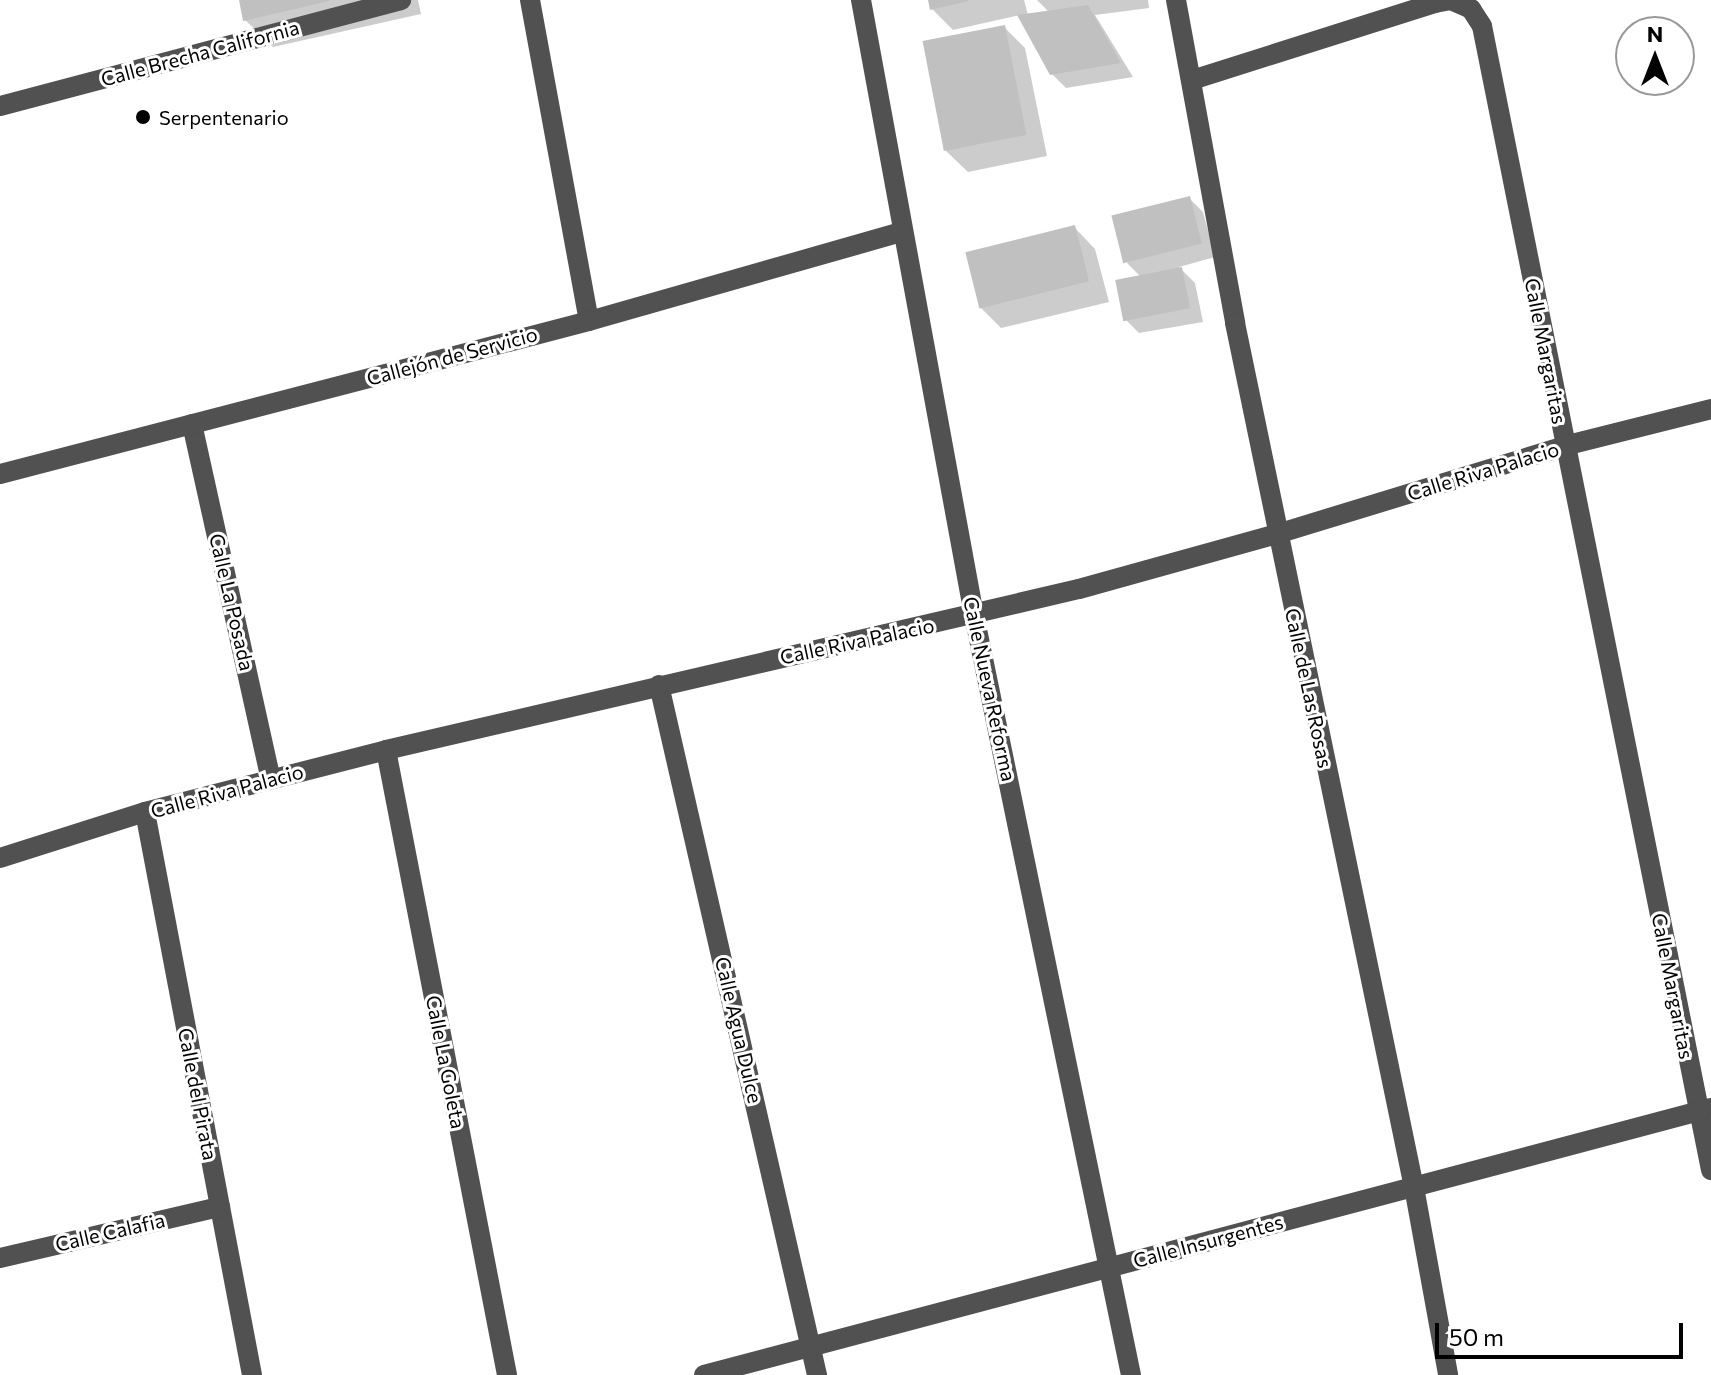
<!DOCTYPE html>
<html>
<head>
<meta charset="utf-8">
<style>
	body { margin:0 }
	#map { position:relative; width:1711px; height:1375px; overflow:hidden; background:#fff; font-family:Commissioner,sans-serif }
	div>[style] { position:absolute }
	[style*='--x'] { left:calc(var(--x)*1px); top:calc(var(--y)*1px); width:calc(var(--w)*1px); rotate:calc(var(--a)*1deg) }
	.shadow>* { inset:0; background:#0003 }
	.building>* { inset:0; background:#c0c0c0; transform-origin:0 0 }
	.minor>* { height:20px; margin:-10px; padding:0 10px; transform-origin:10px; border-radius:10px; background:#515151 }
	.dots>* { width:22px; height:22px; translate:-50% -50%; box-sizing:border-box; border:4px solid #fff; border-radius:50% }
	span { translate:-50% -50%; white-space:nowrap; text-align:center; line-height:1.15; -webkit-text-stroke:6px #fff; paint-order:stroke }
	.street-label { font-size:20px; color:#000 }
	.poi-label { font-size:20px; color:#000 }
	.left { translate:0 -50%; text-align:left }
	.north { position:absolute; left:1615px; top:16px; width:80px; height:80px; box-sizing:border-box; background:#fff; border:2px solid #999; border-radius:50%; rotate:0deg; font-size:22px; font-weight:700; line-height:32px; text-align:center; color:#000 }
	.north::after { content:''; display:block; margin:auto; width:28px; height:36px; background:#000; clip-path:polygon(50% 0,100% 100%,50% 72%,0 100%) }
	.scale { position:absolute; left:1435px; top:1323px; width:248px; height:36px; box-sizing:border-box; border:4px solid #000; border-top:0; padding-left:10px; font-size:24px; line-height:28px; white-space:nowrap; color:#000; -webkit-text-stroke:6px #fff; paint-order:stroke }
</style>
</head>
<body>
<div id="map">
	<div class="shadow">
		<i style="clip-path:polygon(241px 0,418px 0,421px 14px,273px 47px,245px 20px)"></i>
		<i style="clip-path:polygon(930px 0,1024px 0,1028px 15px,1049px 12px,1037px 0,1148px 0,1149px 8px,1095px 15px,1133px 77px,1066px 88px,1051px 73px,1020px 15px,953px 30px,932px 9px)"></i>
		<i style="clip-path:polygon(1004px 27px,1025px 48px,1047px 156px,968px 172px,946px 151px)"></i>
		<i style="clip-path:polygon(1189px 198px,1203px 212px,1215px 257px,1179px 267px,1195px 283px,1203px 322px,1139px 333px,1125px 319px,1140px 276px,1127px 263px)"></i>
		<i style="clip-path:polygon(1074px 227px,1095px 249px,1109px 302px,1001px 328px,980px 307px)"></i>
	</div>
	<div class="building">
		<i style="clip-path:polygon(239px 0,329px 0,329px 1px,243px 21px)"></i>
		<i style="clip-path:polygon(928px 0,968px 0,968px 1px,930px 10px)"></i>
		<i style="clip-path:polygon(1088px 5px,1121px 63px,1050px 75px,1017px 15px)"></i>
		<i style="left:1005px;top:25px;width:112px;height:84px;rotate:79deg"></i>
		<i style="left:1190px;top:196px;width:49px;height:81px;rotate:76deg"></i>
		<i style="left:1075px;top:225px;width:58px;height:113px;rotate:76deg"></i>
		<i style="left:1182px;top:267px;width:42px;height:68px;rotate:79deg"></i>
	</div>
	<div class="minor">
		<i style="--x:530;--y:0;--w:326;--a:79.6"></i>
		<i style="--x:861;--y:0;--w:625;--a:79.59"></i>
		<i style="--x:974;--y:615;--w:776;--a:78.33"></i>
		<i style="--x:1176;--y:0;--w:328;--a:79.6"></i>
		<i style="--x:1235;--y:323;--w:882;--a:78.3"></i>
		<i style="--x:1414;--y:1187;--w:191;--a:79.7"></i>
		<i style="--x:1192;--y:80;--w:255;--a:-17.6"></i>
		<i style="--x:1435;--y:3;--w:16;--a:-11"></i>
		<i style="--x:1451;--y:0;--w:22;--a:24"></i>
		<i style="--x:1471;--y:9;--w:20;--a:57"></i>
		<i style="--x:1482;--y:26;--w:1167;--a:78.68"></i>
		<i style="--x:0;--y:106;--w:415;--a:-14.8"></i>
		<i style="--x:192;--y:424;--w:364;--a:77.5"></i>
		<i style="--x:0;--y:474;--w:609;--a:-14.56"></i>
		<i style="--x:589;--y:321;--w:325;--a:-15.9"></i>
		<i style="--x:659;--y:685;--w:708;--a:77.1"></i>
		<i style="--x:386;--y:750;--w:637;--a:79.04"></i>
		<i style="--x:145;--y:812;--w:573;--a:79.24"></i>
		<i style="--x:0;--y:858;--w:152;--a:-17.6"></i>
		<i style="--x:145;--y:812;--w:249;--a:-14.4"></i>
		<i style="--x:386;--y:750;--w:711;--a:-13.08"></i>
		<i style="--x:1079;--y:589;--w:205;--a:-15.5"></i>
		<i style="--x:1277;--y:534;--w:300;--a:-17"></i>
		<i style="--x:1564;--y:446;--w:152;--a:-14.1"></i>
		<i style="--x:0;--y:1258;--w:226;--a:-13.1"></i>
		<i style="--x:704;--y:1375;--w:1042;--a:-14.85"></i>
	</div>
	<div class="dots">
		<i style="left:143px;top:117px;background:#000"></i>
	</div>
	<div class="street-label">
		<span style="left:200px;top:53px;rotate:-15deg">Calle Brecha California</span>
		<span style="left:1546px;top:351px;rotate:79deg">Calle Margaritas</span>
		<span style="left:452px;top:356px;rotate:-15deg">Callejón de Servicio</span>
		<span style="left:1483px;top:471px;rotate:-17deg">Calle Riva Palacio</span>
		<span style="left:232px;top:602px;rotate:77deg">Calle La Posada</span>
		<span style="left:857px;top:641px;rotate:-12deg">Calle Riva Palacio</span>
		<span style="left:1309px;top:688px;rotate:78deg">Calle de Las Rosas</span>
		<span style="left:990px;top:689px;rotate:78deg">Calle Nueva Reforma</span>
		<span style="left:227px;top:791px;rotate:-15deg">Calle Riva Palacio</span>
		<span style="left:1673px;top:986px;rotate:79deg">Calle Margaritas</span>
		<span style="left:739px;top:1030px;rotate:77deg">Calle Agua Dulce</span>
		<span style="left:446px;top:1062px;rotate:79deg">Calle La Goleta</span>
		<span style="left:198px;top:1094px;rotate:79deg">Calle del Pirata</span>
		<span style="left:110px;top:1232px;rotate:-13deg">Calle Calafia</span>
		<span style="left:1208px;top:1241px;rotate:-15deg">Calle Insurgentes</span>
	</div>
	<div class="poi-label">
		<span class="left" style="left:159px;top:117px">Serpentenario</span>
	</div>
	<div class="north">N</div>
	<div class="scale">50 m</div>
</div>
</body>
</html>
